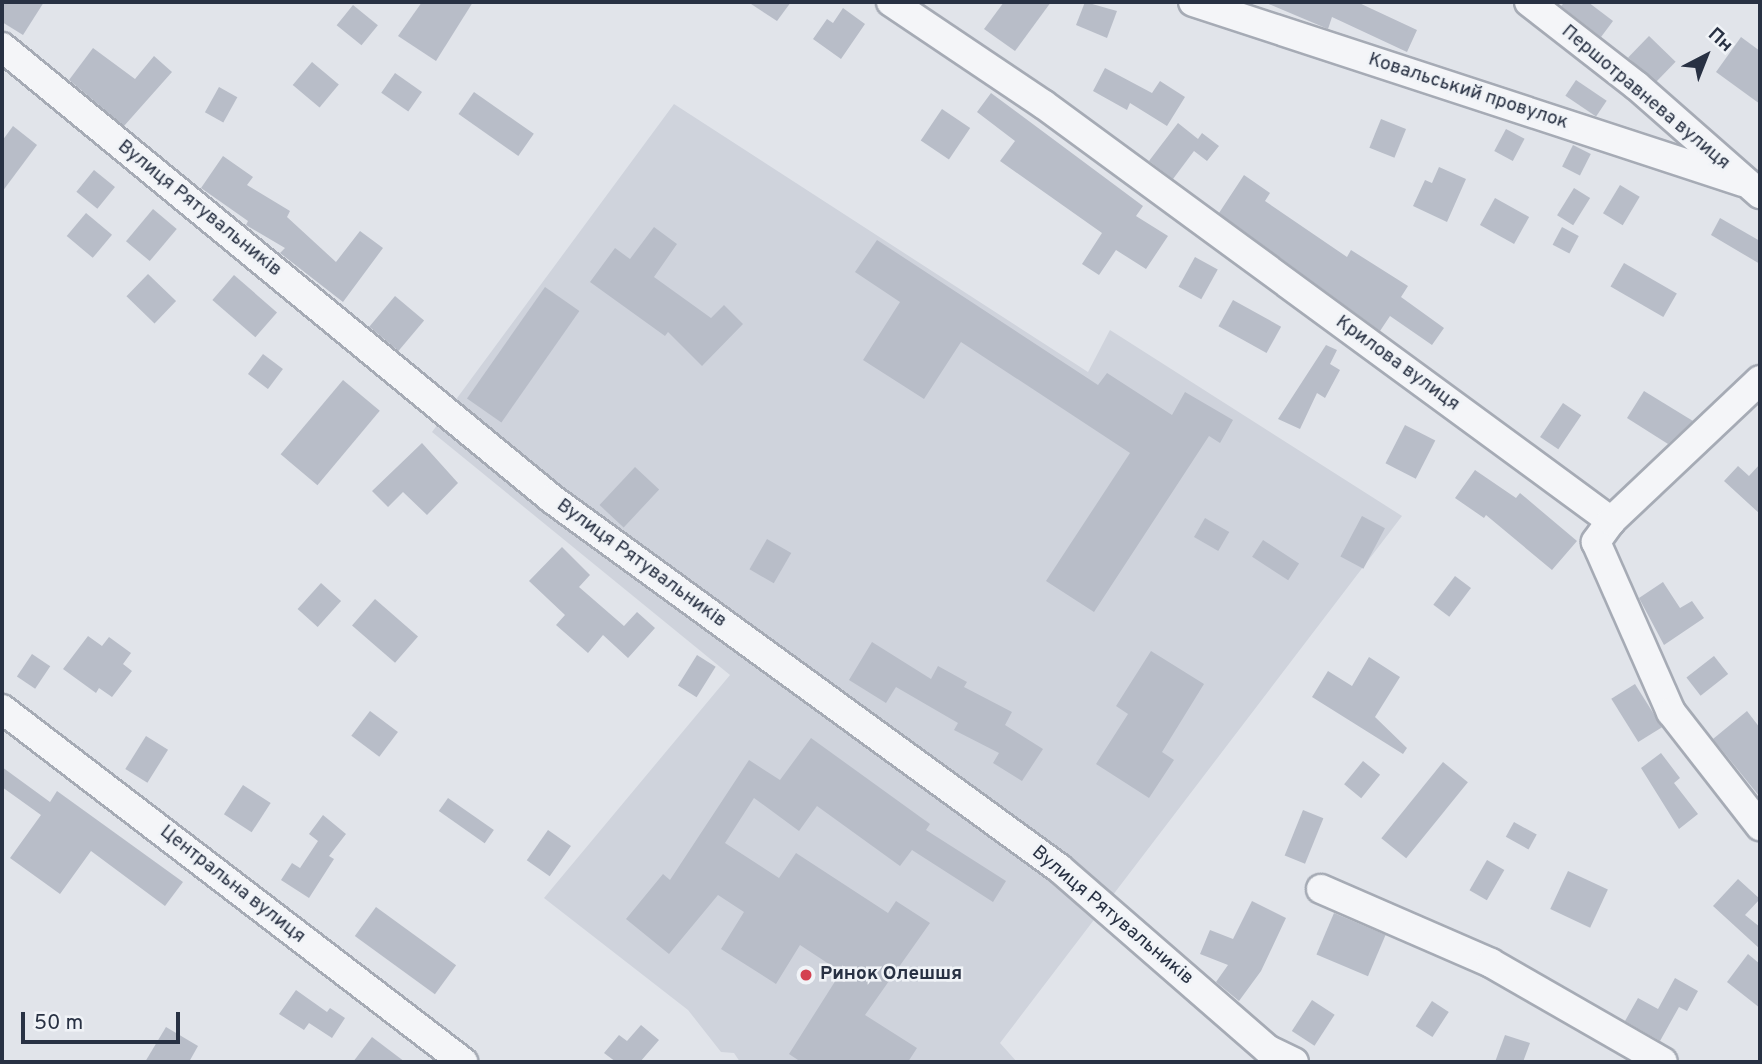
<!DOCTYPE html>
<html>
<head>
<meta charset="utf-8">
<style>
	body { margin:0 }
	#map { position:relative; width:1762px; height:1064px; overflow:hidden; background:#e1e4ea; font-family:Overpass,sans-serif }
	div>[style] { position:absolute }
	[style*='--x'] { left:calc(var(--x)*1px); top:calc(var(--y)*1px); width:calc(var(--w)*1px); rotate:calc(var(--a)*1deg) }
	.built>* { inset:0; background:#cfd3dc }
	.building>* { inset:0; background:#b8bdc8; transform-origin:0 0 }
	.roads { filter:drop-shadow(2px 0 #a6abb5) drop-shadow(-2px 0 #a6abb5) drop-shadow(0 2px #a6abb5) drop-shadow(0 -2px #a6abb5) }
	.minor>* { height:28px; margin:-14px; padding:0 14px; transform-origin:14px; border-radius:14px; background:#f4f5f8 }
	.dots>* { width:19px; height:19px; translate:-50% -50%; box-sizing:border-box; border:4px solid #f0f3f7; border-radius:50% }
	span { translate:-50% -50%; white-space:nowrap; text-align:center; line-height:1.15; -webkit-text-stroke:5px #f0f3f7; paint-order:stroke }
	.street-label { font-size:19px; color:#283143 }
	.poi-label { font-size:19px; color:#283143; font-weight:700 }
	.left { translate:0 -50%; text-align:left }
	.frame { position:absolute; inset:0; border:4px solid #283143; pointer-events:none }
	.north { position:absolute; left:1671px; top:21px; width:70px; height:70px; -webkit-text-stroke:5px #f0f3f7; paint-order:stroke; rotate:42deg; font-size:19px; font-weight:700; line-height:28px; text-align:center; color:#283143 }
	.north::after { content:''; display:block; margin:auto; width:24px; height:32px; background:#283143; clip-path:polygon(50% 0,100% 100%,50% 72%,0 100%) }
	.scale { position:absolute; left:21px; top:1012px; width:159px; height:32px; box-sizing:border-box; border:4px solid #283143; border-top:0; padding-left:9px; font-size:21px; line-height:24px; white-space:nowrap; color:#283143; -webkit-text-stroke:5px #f0f3f7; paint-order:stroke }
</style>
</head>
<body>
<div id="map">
	<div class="built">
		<i style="clip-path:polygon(674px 104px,1088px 372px,1110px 330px,1402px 516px,1000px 1043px,1017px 1062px,740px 1062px,734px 1053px,721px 1052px,688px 1010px,544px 898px,730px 675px,432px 432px)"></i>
	</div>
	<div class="building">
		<i style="clip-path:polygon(2px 2px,44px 2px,23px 35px,2px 22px)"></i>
		<i style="clip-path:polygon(422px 2px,473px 2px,436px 61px,398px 36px)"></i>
		<i style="clip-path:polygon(748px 2px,791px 2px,777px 21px)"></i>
		<i style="clip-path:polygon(1004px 2px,1051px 2px,1015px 51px,984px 29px)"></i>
		<i style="clip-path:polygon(1085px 2px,1117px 11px,1107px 38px,1076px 25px)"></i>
		<i style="clip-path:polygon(1264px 2px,1357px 2px,1417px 30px,1407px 52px,1332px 17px,1328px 29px)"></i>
		<i style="clip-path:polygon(1565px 2px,1588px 2px,1613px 21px,1601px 37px,1561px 6px)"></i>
		<i style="left:353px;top:5px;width:32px;height:26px;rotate:39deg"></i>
		<i style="clip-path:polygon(843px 8px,865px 24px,841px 59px,813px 39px,827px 19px,833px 23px)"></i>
		<i style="left:1649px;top:36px;width:37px;height:30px;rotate:44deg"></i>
		<i style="clip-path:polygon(1741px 37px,1760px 51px,1760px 104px,1716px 72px)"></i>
		<i style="clip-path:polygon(93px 48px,135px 79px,154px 56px,172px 72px,124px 126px,69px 80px)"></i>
		<i style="left:312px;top:62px;width:35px;height:30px;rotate:40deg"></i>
		<i style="clip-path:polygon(1105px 68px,1152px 93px,1160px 81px,1185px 97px,1167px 126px,1130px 103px,1127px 110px,1093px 91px)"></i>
		<i style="left:395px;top:73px;width:33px;height:24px;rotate:35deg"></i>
		<i style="left:1576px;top:80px;width:37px;height:19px;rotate:34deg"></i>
		<i style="left:219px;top:87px;width:21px;height:29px;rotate:29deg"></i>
		<i style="left:474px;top:92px;width:73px;height:27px;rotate:35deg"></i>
		<i style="clip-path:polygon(991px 93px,1143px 206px,1136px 216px,1168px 236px,1146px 269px,1116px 250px,1099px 275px,1082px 264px,1102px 233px,1000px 161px,1015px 141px,977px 112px)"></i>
		<i style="left:942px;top:109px;width:34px;height:38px;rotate:34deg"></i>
		<i style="left:1381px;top:119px;width:27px;height:31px;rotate:22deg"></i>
		<i style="clip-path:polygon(1178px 123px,1198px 139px,1202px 133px,1219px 146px,1207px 161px,1194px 151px,1173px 179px,1149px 161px)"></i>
		<i style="clip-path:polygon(13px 126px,37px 145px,2px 192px,2px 141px)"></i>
		<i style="left:1506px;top:129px;width:21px;height:25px;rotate:28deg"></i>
		<i style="left:1573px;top:145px;width:20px;height:24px;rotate:27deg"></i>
		<i style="clip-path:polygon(223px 156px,253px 177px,247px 185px,290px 211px,287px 217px,336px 262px,360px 231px,383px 248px,343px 302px,280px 253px,285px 248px,246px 225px,248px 221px,201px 188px)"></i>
		<i style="clip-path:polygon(1439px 167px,1466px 179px,1447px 222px,1413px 206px,1425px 180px,1432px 183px)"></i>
		<i style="left:94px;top:170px;width:27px;height:28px;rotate:39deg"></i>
		<i style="clip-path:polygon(1244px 175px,1270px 193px,1265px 201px,1347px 257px,1351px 250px,1408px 286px,1401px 297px,1444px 328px,1432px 345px,1390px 316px,1380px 331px,1219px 213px)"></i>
		<i style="left:1620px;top:185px;width:23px;height:33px;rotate:31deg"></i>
		<i style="left:1574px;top:188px;width:19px;height:32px;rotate:32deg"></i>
		<i style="left:1495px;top:198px;width:39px;height:31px;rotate:29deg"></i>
		<i style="left:153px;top:209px;width:31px;height:42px;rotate:40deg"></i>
		<i style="left:86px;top:213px;width:34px;height:30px;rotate:40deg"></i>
		<i style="clip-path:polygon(1720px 218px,1760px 241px,1760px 264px,1711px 235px)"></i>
		<i style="clip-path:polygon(654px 227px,677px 244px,654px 277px,711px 318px,724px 305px,743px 324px,702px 366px,668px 332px,665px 336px,590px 282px,615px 248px,630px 259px)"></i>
		<i style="left:1562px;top:227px;width:19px;height:20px;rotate:28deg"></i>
		<i style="clip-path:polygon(877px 240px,1098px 385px,1107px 373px,1172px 415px,1185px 392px,1233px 420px,1220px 443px,1209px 436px,1094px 612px,1046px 581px,1130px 453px,961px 342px,924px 399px,863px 360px,900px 302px,855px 272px)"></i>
		<i style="left:1195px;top:257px;width:26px;height:34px;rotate:29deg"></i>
		<i style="left:1624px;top:263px;width:61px;height:27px;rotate:30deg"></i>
		<i style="left:148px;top:274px;width:39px;height:31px;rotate:44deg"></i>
		<i style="left:234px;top:275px;width:57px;height:33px;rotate:41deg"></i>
		<i style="left:545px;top:287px;width:42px;height:136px;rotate:35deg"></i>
		<i style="left:395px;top:296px;width:38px;height:40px;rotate:40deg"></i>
		<i style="left:1233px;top:300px;width:55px;height:30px;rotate:29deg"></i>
		<i style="clip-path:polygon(1326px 345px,1337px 350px,1330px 364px,1340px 370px,1325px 398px,1317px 393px,1300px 429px,1278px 419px)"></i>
		<i style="left:263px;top:354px;width:25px;height:25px;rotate:37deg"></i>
		<i style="left:343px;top:380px;width:48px;height:97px;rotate:40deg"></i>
		<i style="clip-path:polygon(1644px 391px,1693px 421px,1668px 444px,1627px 418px)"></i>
		<i style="left:1563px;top:403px;width:22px;height:41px;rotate:34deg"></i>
		<i style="left:1405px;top:425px;width:34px;height:43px;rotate:27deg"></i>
		<i style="clip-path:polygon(422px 443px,458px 483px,427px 515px,403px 492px,388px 507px,372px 491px)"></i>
		<i style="clip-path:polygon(1760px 464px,1760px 514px,1724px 481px,1738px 466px,1749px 476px)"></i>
		<i style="left:635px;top:467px;width:33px;height:52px;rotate:43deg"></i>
		<i style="clip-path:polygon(1475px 470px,1516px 498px,1520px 493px,1577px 541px,1552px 570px,1486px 515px,1484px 518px,1455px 498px)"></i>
		<i style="left:1362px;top:516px;width:26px;height:46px;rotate:28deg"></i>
		<i style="left:1205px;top:518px;width:28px;height:22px;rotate:30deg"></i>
		<i style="left:767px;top:539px;width:28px;height:35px;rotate:30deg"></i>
		<i style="left:1263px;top:540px;width:43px;height:20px;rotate:33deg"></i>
		<i style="clip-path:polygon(562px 547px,590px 575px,579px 587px,624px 626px,637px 612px,655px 628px,628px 658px,603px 635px,588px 653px,556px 625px,565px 615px,529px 581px)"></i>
		<i style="left:1455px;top:576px;width:20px;height:36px;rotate:37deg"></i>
		<i style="clip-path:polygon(1663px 582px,1680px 608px,1692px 601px,1704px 618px,1664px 645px,1639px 598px)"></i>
		<i style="left:321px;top:583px;width:27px;height:35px;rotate:42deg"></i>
		<i style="left:375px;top:599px;width:57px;height:35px;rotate:41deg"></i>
		<i style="clip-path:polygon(88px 636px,102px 646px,109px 637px,131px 653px,123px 664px,132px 671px,112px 697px,99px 688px,96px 693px,63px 669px)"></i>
		<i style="clip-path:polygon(872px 642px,931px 679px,938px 666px,967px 682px,964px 687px,1012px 712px,1005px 725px,1043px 749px,1022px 781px,993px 763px,999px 753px,954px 730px,958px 723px,896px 687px,886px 703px,849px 680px)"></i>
		<i style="clip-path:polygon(1151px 651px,1204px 684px,1162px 752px,1174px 760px,1149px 798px,1096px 764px,1128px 714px,1116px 706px)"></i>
		<i style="left:32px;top:654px;width:22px;height:27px;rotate:34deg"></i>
		<i style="left:697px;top:655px;width:22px;height:36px;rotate:32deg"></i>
		<i style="left:1714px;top:656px;width:23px;height:35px;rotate:52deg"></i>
		<i style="clip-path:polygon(1369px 657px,1400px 677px,1375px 717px,1407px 748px,1403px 754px,1312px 697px,1328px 671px,1352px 686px)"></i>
		<i style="left:1635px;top:684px;width:51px;height:28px;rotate:58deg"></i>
		<i style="left:370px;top:711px;width:35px;height:31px;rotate:37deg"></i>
		<i style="clip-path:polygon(1747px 711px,1760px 728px,1760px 797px,1713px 739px)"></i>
		<i style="left:146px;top:736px;width:26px;height:39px;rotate:32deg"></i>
		<i style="clip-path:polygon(811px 738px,930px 824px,926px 830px,1006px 881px,993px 902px,912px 850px,900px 866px,817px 806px,799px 831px,754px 798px,725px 843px,779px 878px,796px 853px,888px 913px,896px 901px,930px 923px,865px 1015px,917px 1048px,908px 1062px,801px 1062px,789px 1054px,841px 972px,800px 945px,776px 984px,721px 949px,744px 912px,718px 895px,669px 954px,626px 919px,663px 874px,670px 880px,749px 760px,780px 780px)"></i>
		<i style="clip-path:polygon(1661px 753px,1680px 778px,1674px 783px,1698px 814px,1679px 829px,1641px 768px)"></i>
		<i style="left:1363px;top:761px;width:22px;height:30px;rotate:39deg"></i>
		<i style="left:1443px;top:762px;width:32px;height:98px;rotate:39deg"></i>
		<i style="clip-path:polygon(2px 767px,50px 802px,57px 791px,183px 882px,165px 906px,91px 851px,60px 894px,10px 858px,41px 815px,2px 787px)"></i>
		<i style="left:243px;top:785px;width:33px;height:35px;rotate:33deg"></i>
		<i style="left:448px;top:798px;width:56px;height:16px;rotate:35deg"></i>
		<i style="left:1303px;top:810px;width:22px;height:49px;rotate:22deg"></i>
		<i style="clip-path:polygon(323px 815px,346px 834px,329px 856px,334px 859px,309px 898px,281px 880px,292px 863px,300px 868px,318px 841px,309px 834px)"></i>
		<i style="left:1514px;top:822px;width:26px;height:17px;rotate:29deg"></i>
		<i style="left:548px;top:830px;width:28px;height:37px;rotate:35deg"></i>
		<i style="left:1487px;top:860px;width:20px;height:35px;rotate:30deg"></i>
		<i style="left:1568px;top:871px;width:44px;height:42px;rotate:25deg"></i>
		<i style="clip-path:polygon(1738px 879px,1760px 899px,1745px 915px,1760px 927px,1760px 949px,1713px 906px)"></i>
		<i style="clip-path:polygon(1252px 901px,1286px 918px,1261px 971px,1239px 1001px,1216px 982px,1228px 965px,1200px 954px,1210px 930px,1233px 939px)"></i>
		<i style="left:376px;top:907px;width:99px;height:36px;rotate:36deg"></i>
		<i style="left:1334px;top:913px;width:56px;height:45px;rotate:23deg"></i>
		<i style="clip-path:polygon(1748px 954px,1760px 964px,1760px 1008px,1727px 982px)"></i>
		<i style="clip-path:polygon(1675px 978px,1698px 991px,1687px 1011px,1679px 1007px,1660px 1041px,1625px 1021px,1638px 998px,1658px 1009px)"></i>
		<i style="clip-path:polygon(296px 990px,327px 1012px,330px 1008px,345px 1018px,332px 1038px,309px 1023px,304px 1030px,279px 1014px)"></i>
		<i style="left:1312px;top:1000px;width:27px;height:37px;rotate:33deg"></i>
		<i style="left:1432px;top:1001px;width:20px;height:30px;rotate:33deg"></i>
		<i style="clip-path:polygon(641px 1025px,659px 1040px,640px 1062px,616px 1062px,604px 1053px,619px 1035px,627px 1041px)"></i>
		<i style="clip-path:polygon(166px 1027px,198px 1046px,189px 1062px,145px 1062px)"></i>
		<i style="clip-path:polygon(1505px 1035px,1530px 1043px,1523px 1062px,1495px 1062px)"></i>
		<i style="clip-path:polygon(372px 1037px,405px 1062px,353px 1062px)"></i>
	</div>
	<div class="roads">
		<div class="minor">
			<i style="--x:891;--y:2;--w:183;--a:33.9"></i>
			<i style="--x:1043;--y:104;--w:705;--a:36.28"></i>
			<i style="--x:1611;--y:521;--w:26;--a:126"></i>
			<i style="--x:1596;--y:542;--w:186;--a:66.2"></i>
			<i style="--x:1671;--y:712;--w:145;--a:52"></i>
			<i style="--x:1193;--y:2;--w:579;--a:18.12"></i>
			<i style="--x:1529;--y:2;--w:137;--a:37.9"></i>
			<i style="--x:1637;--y:86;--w:164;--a:41.3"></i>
			<i style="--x:2;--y:47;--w:712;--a:39.41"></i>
			<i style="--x:552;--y:499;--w:627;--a:36.05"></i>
			<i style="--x:1059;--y:868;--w:276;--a:41"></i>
			<i style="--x:1267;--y:1049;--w:30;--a:26"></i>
			<i style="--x:1611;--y:521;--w:205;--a:-43.4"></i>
			<i style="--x:2;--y:709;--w:581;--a:37.44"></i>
			<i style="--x:1321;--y:889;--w:185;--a:23.5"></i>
			<i style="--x:1491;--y:963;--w:198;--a:29.9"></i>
		</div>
	</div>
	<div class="dots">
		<i style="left:806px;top:975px;background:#d44151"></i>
	</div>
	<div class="street-label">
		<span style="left:1468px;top:92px;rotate:18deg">Ковальський провулок</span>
		<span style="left:1645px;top:98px;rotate:40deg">Першотравнева вулиця</span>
		<span style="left:199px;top:209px;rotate:39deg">Вулиця Рятувальників</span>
		<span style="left:1397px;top:364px;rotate:36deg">Крилова вулиця</span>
		<span style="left:641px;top:564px;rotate:36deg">Вулиця Рятувальників</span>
		<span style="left:232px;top:885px;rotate:38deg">Центральна вулиця</span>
		<span style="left:1112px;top:916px;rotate:40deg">Вулиця Рятувальників</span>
	</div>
	<div class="poi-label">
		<span class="left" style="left:820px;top:975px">Ринок Олешшя</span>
	</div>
	<div class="frame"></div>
	<div class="north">Пн</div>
	<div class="scale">50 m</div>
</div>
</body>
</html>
